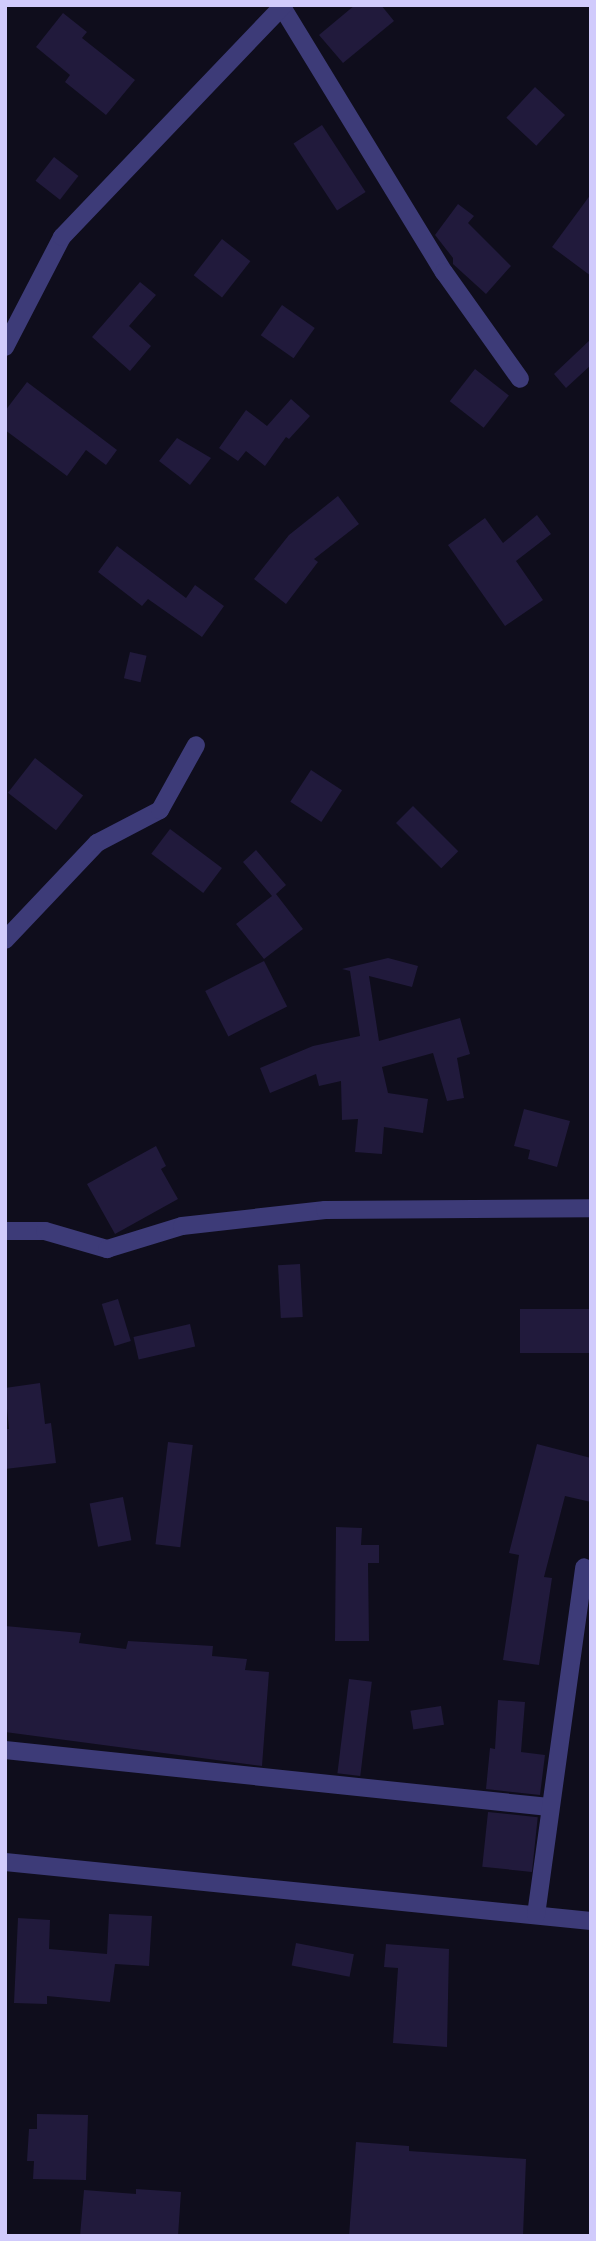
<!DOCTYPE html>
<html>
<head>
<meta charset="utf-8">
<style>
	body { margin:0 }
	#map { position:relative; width:596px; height:2241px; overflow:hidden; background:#0f0d1c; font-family:"Fira Sans",sans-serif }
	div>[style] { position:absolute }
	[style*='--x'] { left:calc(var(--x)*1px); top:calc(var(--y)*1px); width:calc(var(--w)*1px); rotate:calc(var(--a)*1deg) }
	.building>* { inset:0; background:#211a3c; transform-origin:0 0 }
	.minor>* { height:18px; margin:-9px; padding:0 9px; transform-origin:9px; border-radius:9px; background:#3d3b78 }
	span { translate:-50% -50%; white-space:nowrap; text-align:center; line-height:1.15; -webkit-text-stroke:5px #0f0d1c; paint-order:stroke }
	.frame { position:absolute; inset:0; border:7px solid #d1cbfc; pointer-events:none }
</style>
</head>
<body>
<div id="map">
	<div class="building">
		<i style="clip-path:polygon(355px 5px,381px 5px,394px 21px,343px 63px,319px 35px)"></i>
		<i style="clip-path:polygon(63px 13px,87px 32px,82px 38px,135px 80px,106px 115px,65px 82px,70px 75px,36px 47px)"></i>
		<i style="left:535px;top:87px;width:41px;height:42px;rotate:43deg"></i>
		<i style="left:322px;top:125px;width:80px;height:34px;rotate:57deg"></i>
		<i style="left:54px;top:157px;width:31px;height:30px;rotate:38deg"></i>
		<i style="clip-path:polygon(591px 194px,591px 276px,552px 247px)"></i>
		<i style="clip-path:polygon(458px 204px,474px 216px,468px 223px,511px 266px,486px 294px,453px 264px,453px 258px,435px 235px)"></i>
		<i style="left:222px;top:239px;width:36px;height:46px;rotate:38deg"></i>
		<i style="clip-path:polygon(140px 282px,156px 295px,129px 326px,151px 346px,130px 371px,92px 337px)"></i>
		<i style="left:282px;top:305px;width:40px;height:37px;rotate:35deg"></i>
		<i style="clip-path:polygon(591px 339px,591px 365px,566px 388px,554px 374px)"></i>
		<i style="left:475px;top:369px;width:43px;height:41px;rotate:38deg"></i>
		<i style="clip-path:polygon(27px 382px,117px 450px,106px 465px,86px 450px,67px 476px,5px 430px,5px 411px)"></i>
		<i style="clip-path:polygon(291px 399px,310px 416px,289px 439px,286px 437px,265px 466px,246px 451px,238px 461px,219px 448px,246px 410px,267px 426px)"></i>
		<i style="clip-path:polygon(177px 438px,211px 458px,190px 485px,159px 461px)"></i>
		<i style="clip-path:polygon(338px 496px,359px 524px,314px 559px,318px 562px,286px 604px,254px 579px,289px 535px)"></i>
		<i style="clip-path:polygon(537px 515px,551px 534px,516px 561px,543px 600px,505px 626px,448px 545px,485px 518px,503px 543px)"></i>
		<i style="clip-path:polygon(117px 546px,186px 598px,195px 585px,224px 606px,202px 637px,148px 599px,142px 606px,98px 572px)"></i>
		<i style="left:130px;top:652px;width:17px;height:27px;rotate:13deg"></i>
		<i style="left:35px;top:758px;width:61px;height:44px;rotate:38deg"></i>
		<i style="left:311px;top:770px;width:37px;height:38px;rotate:33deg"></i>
		<i style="left:413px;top:806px;width:64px;height:24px;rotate:45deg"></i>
		<i style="left:170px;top:829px;width:65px;height:31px;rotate:37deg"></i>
		<i style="clip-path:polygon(256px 850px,286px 885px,276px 894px,303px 929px,264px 959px,236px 924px,272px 896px,243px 862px)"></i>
		<i style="clip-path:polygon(388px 958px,418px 966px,412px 987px,369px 976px,379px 1041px,460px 1018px,470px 1054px,457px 1058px,464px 1098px,447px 1101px,433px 1053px,382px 1067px,388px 1093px,428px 1099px,423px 1133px,384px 1127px,382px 1154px,355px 1152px,358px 1119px,342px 1120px,341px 1081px,319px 1086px,316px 1074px,270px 1093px,260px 1068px,313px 1046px,360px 1036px,350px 971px,342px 969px)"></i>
		<i style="left:264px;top:961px;width:51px;height:66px;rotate:63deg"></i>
		<i style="clip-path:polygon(524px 1109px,570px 1121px,557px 1167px,528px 1159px,530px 1150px,514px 1146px)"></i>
		<i style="clip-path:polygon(156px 1146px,166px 1166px,161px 1169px,178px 1199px,115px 1234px,87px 1184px)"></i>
		<i style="left:300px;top:1264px;width:53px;height:22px;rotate:87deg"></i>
		<i style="left:118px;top:1299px;width:44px;height:17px;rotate:73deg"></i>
		<i style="left:591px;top:1309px;width:44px;height:71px;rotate:90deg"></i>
		<i style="left:190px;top:1324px;width:23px;height:58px;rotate:77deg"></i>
		<i style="clip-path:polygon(40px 1383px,45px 1424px,51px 1423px,56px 1463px,5px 1469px,5px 1429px,9px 1429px,5px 1388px)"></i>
		<i style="left:168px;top:1442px;width:25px;height:103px;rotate:7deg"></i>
		<i style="clip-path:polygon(537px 1444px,591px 1458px,591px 1502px,565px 1496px,544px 1577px,552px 1578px,539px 1665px,503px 1660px,519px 1555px,509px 1553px)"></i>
		<i style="left:123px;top:1497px;width:44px;height:34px;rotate:79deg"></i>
		<i style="clip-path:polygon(336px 1527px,362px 1528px,361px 1545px,379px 1545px,379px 1563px,368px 1563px,369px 1641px,335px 1641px)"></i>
		<i style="clip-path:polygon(5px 1626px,81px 1633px,79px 1643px,126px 1649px,128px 1641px,213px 1646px,212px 1656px,247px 1659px,245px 1670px,269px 1672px,262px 1766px,5px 1732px)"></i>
		<i style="left:349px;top:1679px;width:23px;height:95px;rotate:7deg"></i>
		<i style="clip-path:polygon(498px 1700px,525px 1702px,521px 1752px,545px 1755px,540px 1795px,486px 1789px,490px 1748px,495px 1749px)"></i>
		<i style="left:441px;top:1706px;width:19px;height:31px;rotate:81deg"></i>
		<i style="left:488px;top:1812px;width:50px;height:55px;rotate:6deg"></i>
		<i style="clip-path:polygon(109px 1914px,152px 1916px,149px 1966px,115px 1964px,110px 2002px,47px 1996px,47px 2004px,14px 2003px,18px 1918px,50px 1920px,49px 1949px,107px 1954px)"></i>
		<i style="left:296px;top:1943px;width:59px;height:23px;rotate:11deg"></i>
		<i style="clip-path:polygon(386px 1944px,449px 1949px,447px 2047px,393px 2043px,398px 1968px,384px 1967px)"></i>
		<i style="clip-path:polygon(37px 2114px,88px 2115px,86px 2180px,33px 2179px,34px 2161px,27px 2161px,29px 2129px,37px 2129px)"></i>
		<i style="clip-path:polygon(356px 2142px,409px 2146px,409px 2151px,526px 2159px,523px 2236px,349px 2236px)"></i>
		<i style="clip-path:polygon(136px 2189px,181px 2192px,178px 2236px,80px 2236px,84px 2190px,136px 2194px)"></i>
	</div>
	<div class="minor">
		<i style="--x:282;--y:7;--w:311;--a:58.6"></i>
		<i style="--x:444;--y:272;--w:131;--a:54.6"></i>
		<i style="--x:5;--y:347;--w:124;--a:-62.6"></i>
		<i style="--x:62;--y:237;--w:321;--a:-46.3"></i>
		<i style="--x:5;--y:940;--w:134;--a:-46.5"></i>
		<i style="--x:97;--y:843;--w:71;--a:-27.6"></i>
		<i style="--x:160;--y:810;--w:74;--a:-61"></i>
		<i style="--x:5;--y:1231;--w:40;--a:0"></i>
		<i style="--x:45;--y:1231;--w:65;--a:16.2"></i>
		<i style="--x:107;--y:1249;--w:78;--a:-17"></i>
		<i style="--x:182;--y:1226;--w:144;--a:-6.4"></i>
		<i style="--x:325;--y:1210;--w:266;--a:-0.4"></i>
		<i style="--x:5;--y:1750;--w:547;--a:5.98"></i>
		<i style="--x:5;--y:1862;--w:589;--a:5.75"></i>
		<i style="--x:536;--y:1915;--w:351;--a:-82.1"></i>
	</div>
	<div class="frame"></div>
</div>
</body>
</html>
